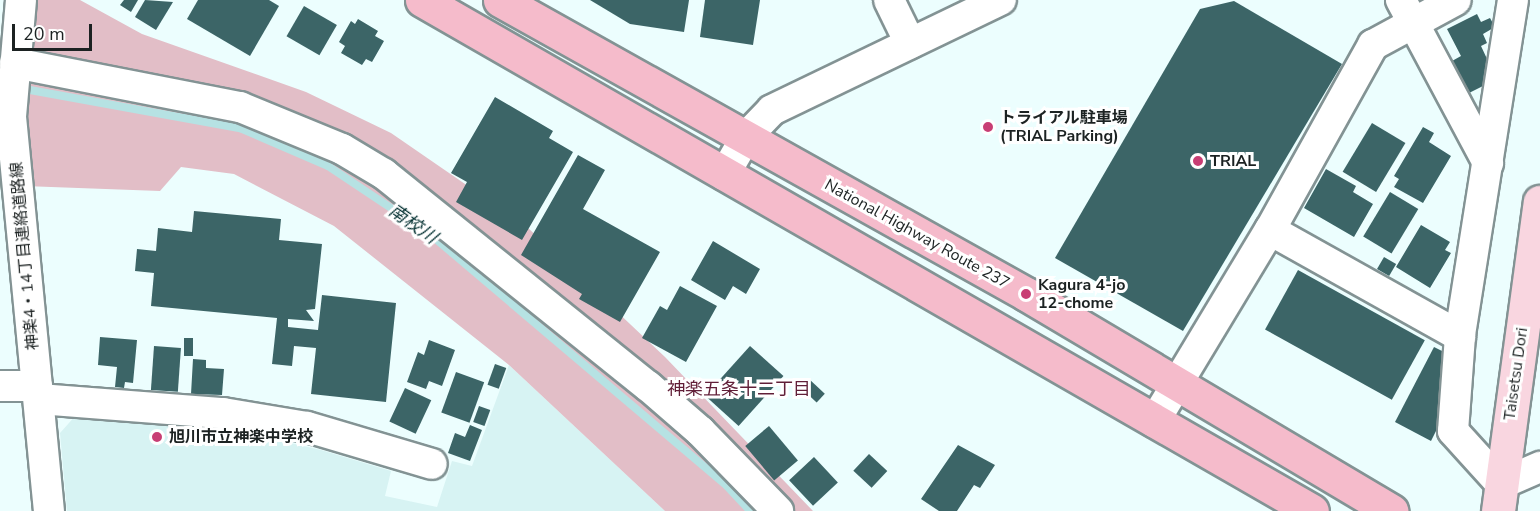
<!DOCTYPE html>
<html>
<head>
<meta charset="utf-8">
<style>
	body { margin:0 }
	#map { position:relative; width:1540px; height:511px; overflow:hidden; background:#ecfefe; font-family:"Nunito Sans","Noto Sans JP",sans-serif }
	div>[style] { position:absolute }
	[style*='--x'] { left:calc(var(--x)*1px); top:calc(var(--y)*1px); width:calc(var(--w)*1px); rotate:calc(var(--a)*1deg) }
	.built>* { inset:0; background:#d7f3f3 }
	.green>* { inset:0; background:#e2bec7 }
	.stream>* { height:8px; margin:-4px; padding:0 4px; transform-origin:4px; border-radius:4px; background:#b6e2e3 }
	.building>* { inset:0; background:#3c6567; transform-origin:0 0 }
	.roads { filter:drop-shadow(2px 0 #839394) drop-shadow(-2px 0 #839394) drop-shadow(0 2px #839394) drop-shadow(0 -2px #839394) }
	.minor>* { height:30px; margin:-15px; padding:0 15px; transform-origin:15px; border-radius:15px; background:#fff }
	.major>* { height:33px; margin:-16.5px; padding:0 16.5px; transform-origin:16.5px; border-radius:16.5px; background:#f9d6e0 }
	.highway>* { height:33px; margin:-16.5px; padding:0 16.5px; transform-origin:16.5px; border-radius:16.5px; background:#f5bbcb }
	.dots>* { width:16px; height:16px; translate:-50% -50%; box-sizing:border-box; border:3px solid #fff; border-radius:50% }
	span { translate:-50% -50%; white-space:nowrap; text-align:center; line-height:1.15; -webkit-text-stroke:6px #fff; paint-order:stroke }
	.poi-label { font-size:16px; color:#1c2222; font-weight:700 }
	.left { translate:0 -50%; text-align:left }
	.street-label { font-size:16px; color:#1c2222 }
	.water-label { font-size:18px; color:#033031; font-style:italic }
	.neighbourhood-label { font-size:18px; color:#611f38 }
	.scale { position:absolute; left:12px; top:24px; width:80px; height:27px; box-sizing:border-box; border:3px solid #1c2222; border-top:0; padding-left:8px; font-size:18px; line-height:21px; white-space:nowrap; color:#1c2222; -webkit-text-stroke:4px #fff; paint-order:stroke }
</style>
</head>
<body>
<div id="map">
	<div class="built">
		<i style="clip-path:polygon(509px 365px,665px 511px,67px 511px,60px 433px,77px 414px,282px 441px,321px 450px,391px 471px,385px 496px,437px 507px,452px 461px,472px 466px)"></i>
	</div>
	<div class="green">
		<i style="clip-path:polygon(32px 0,80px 0,142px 34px,306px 92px,391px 133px,526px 226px,665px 357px,813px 511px,665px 511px,509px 365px,334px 226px,234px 174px,181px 167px,160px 191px,24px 186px,22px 133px)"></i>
	</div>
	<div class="stream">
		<i style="--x:19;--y:88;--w:225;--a:10.3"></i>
		<i style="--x:240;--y:128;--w:96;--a:23.4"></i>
		<i style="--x:328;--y:166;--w:123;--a:33.7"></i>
		<i style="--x:430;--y:234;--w:390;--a:40.3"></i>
		<i style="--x:727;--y:486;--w:34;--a:47"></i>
	</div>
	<div class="building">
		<i style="clip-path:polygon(124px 0,138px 0,131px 12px,120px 5px)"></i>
		<i style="clip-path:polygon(145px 0,173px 2px,156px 30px,135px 17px)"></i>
		<i style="clip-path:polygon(198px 0,269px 0,279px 6px,250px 56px,187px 19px)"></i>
		<i style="clip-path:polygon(590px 0,689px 0,684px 32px,630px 24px)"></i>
		<i style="clip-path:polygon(705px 0,760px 0,753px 45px,700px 37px)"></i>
		<i style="clip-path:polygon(1234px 1px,1342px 64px,1183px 331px,1055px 258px,1200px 9px)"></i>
		<i style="left:304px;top:6px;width:38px;height:35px;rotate:30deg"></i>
		<i style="clip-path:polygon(1477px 14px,1481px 22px,1490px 18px,1495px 27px,1483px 34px,1487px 43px,1481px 46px,1488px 61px,1485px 85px,1469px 93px,1452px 61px,1461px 56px,1447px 29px)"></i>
		<i style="clip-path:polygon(358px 19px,378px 31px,375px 36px,384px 41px,372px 62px,366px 59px,362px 65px,341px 53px,345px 46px,339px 42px,351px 21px,355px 24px)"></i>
		<i style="clip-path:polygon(495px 97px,553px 131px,549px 138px,573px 152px,522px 240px,456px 202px,467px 182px,451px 173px)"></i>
		<i style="left:1372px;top:123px;width:39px;height:57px;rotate:31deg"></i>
		<i style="clip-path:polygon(1423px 127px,1434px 133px,1429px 142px,1451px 156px,1423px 203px,1394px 187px,1399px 179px,1394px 176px)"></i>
		<i style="clip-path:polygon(578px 155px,605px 170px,583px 209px,660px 252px,620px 322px,579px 299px,582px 294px,521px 255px)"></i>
		<i style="clip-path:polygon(1326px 169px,1356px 186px,1353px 192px,1373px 204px,1354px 237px,1304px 208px)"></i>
		<i style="left:1390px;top:192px;width:33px;height:52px;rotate:31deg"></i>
		<i style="clip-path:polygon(194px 211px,281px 219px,279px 240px,322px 244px,315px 309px,306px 310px,314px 321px,288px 319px,288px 327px,318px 330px,322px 295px,396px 303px,386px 402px,311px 394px,316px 348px,294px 346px,292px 366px,272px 364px,277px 318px,151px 306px,154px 273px,135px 271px,137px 249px,156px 251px,158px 228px,192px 232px)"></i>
		<i style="clip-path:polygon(1421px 225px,1450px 242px,1445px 250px,1451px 253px,1430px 288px,1396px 267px)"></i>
		<i style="clip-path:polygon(713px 241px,760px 269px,746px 294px,733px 286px,725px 300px,691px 280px)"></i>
		<i style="left:1384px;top:257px;width:14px;height:14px;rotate:30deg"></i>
		<i style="left:1298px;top:270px;width:145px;height:68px;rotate:29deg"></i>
		<i style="clip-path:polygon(680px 286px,717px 306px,686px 362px,642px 338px,660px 306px,667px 310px)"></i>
		<i style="clip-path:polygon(100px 337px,137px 340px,133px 383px,125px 382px,124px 388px,115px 387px,117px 367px,98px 365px)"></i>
		<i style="left:184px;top:338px;width:9px;height:18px"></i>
		<i style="clip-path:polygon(429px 340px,455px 350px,442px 386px,429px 381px,426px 389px,407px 382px,418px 352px,424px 355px)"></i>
		<i style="left:154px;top:346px;width:27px;height:44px;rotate:4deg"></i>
		<i style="left:750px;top:346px;width:45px;height:67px;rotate:42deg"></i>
		<i style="clip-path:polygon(1434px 347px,1450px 355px,1438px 427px,1431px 441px,1395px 422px)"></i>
		<i style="clip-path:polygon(193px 359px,206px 360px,206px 368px,224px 369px,222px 395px,191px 394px)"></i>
		<i style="left:495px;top:364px;width:12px;height:22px;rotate:20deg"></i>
		<i style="left:456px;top:372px;width:30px;height:43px;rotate:20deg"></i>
		<i style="left:808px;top:378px;width:23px;height:12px;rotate:43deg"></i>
		<i style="left:405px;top:388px;width:29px;height:37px;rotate:25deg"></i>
		<i style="left:479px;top:406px;width:12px;height:17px;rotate:20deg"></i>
		<i style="clip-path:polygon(470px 425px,482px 430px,470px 461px,448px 453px,455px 433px,465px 437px)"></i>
		<i style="left:769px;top:426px;width:45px;height:31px;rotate:50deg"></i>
		<i style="clip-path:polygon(958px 445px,995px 465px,980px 488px,974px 485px,957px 511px,939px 511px,921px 499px)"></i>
		<i style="left:869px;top:454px;width:25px;height:23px;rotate:43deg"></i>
		<i style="left:814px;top:457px;width:35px;height:34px;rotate:47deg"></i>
	</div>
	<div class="roads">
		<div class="minor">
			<i style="--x:21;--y:0;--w:117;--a:94.9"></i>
			<i style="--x:11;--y:117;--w:396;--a:84.5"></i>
			<i style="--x:889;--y:0;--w:48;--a:64"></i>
			<i style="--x:1401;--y:0;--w:185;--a:61.9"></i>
			<i style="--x:1513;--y:0;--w:340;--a:99"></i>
			<i style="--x:1460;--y:336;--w:95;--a:94.2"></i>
			<i style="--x:1453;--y:431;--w:72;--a:47.8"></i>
			<i style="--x:1501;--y:484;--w:43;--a:-23.6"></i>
			<i style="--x:15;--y:63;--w:229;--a:11.1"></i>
			<i style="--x:240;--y:107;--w:110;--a:22.4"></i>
			<i style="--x:342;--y:149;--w:49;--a:30.8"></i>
			<i style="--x:384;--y:174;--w:339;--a:38.8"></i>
			<i style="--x:648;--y:386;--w:69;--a:40.9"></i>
			<i style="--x:700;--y:431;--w:112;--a:45.7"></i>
			<i style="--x:724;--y:175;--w:44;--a:-59.9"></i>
			<i style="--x:746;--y:137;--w:37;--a:-46"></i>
			<i style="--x:772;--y:110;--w:254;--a:-25.7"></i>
			<i style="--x:1270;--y:230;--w:218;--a:29.2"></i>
			<i style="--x:0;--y:386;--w:37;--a:0"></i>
			<i style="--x:39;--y:399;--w:185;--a:4.4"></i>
			<i style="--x:223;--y:413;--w:85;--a:9.5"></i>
			<i style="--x:307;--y:427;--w:130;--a:16.5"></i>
			<i style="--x:1154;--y:422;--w:224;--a:-58.9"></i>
			<i style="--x:1270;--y:230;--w:212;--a:-60.9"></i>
			<i style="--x:1373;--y:45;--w:94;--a:-28.5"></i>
		</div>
		<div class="major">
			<i style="--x:1498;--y:511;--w:312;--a:-82.3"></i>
		</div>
		<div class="highway">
			<i style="--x:422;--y:0;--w:1026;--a:29.86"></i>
			<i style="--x:500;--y:0;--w:603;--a:29.2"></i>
			<i style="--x:1026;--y:294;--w:425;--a:30.7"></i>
		</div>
	</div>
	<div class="dots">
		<i style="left:988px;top:127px;background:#c83e74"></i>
		<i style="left:1198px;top:161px;background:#c83e74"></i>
		<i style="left:1026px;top:294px;background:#c83e74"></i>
		<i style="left:157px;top:437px;background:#c83e74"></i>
	</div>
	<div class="poi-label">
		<span class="left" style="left:1000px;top:127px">トライアル駐車場<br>(TRIAL Parking)</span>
		<span class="left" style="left:1210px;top:161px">TRIAL</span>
		<span class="left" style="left:1038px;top:294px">Kagura 4-jo<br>12-chome</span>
		<span class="left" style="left:169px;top:437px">旭川市立神楽中学校</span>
	</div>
	<div class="street-label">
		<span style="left:917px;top:234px;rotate:29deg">National Highway Route 237</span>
		<span style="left:25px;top:256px;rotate:-95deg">神楽4・14丁目連絡道路線</span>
		<span style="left:1516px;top:374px;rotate:-82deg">Taisetsu Dori</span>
	</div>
	<div class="water-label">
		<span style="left:413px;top:224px;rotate:35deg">南校川</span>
	</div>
	<div class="neighbourhood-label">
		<span style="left:739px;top:389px">神楽五条十二丁目</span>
	</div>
	<div class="scale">20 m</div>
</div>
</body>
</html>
